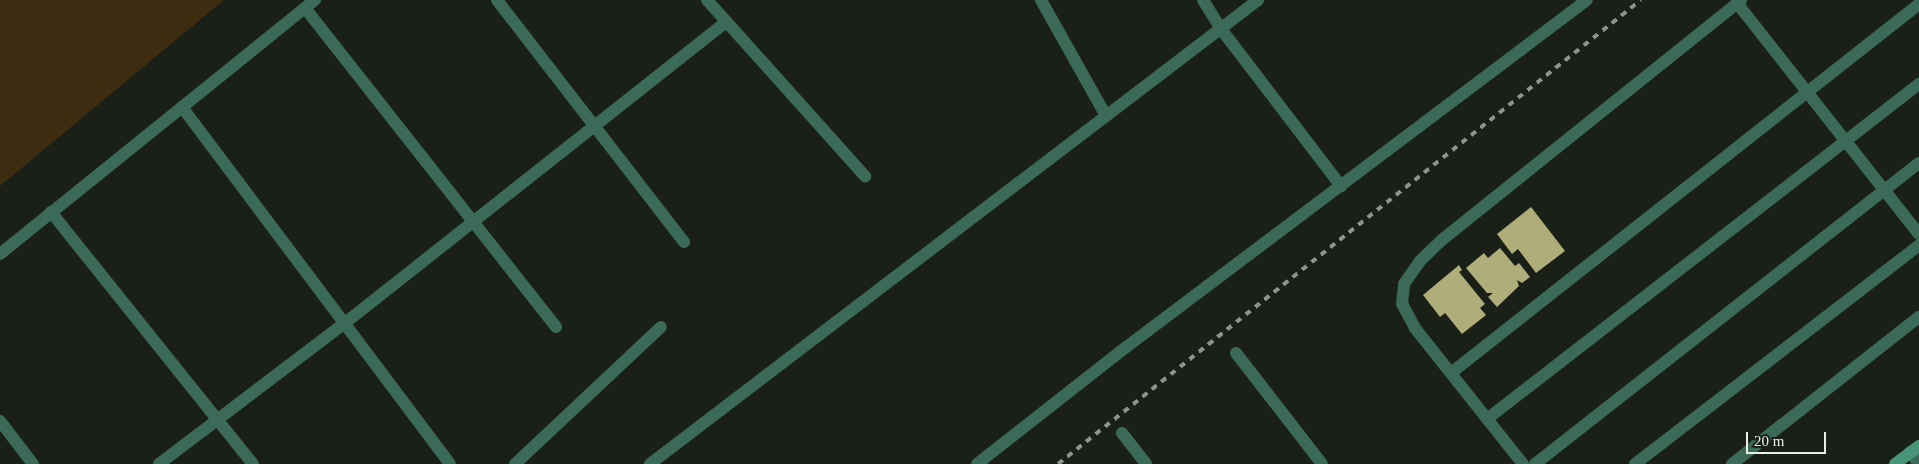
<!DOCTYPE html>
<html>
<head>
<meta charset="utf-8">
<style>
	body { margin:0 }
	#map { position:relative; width:1919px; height:464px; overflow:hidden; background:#1a2017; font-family:"Times New Roman",serif }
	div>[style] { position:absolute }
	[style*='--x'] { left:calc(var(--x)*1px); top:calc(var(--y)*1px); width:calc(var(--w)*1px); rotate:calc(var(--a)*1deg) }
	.green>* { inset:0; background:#3e2c11 }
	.building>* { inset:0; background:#afad7a }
	.street>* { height:12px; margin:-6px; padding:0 6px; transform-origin:6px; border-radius:6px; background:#3c6a59 }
	.secondary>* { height:12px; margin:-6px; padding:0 6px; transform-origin:6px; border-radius:6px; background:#48957a }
	.rail>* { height:4px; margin-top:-2px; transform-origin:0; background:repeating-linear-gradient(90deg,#8e948c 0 6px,transparent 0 12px) }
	span { translate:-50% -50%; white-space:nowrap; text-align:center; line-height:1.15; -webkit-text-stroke:5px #1a2017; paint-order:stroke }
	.scale { position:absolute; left:1746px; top:432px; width:80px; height:22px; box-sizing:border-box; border:2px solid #e9eee8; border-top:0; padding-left:6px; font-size:15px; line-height:18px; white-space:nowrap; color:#e9eee8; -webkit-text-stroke:4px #1a2017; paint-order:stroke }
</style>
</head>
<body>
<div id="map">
	<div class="green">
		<i style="clip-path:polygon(0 0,224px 0,0 186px)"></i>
	</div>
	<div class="building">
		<i style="clip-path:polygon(1531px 207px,1565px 251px,1536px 273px,1518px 249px,1512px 254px,1497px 234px)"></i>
		<i style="clip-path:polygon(1500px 248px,1515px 266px,1519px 263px,1530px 277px,1522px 283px,1517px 280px,1519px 286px,1497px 307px,1488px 297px,1493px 293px,1487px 293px,1466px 268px,1484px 253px,1488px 258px)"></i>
		<i style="clip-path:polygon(1459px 265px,1462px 270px,1459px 272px,1485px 304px,1480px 308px,1486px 315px,1462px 334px,1445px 313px,1440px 317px,1423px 295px)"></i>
	</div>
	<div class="street">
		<i style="--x:497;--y:0;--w:306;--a:52.3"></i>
		<i style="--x:707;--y:0;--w:237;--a:48.1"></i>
		<i style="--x:1041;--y:0;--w:131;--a:60.7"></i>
		<i style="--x:1203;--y:0;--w:34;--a:58"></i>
		<i style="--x:1221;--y:29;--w:198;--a:52.6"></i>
		<i style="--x:1737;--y:3;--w:294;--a:51.8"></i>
		<i style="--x:305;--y:8;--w:406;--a:51.8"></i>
		<i style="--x:182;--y:107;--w:446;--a:53.1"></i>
		<i style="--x:51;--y:212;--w:323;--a:51.3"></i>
		<i style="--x:0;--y:254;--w:405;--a:-38.9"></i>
		<i style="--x:1236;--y:353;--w:140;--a:52.2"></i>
		<i style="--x:1451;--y:373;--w:596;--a:-38.25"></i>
		<i style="--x:1487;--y:419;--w:547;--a:-37.79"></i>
		<i style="--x:0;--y:421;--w:54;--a:52.5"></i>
		<i style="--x:1122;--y:433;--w:39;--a:52"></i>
		<i style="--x:1910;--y:452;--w:15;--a:53"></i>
		<i style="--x:159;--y:464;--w:233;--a:-37.2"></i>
		<i style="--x:345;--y:323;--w:486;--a:-38.3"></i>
		<i style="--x:515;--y:464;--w:200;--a:-43.2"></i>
		<i style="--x:650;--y:464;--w:765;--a:-37.35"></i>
		<i style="--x:977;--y:464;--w:183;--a:-38.1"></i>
		<i style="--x:1121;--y:351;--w:583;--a:-36.99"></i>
		<i style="--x:1523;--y:464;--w:174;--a:-128.5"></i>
		<i style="--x:1415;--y:328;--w:27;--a:-118"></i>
		<i style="--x:1402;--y:304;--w:20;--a:-84"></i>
		<i style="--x:1404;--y:284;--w:28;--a:-55"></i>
		<i style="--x:1420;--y:261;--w:32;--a:-44"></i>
		<i style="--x:1443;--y:239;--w:382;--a:-38.7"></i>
		<i style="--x:1535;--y:464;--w:488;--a:-38.1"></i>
		<i style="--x:1635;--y:464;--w:359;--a:-37.6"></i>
		<i style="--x:1732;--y:464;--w:238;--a:-38.2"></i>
	</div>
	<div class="secondary">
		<i style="--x:1895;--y:464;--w:30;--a:-37"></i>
	</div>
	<div class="rail">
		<i style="--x:1058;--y:464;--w:745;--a:-38.52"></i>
	</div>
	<div class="scale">20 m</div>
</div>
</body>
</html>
